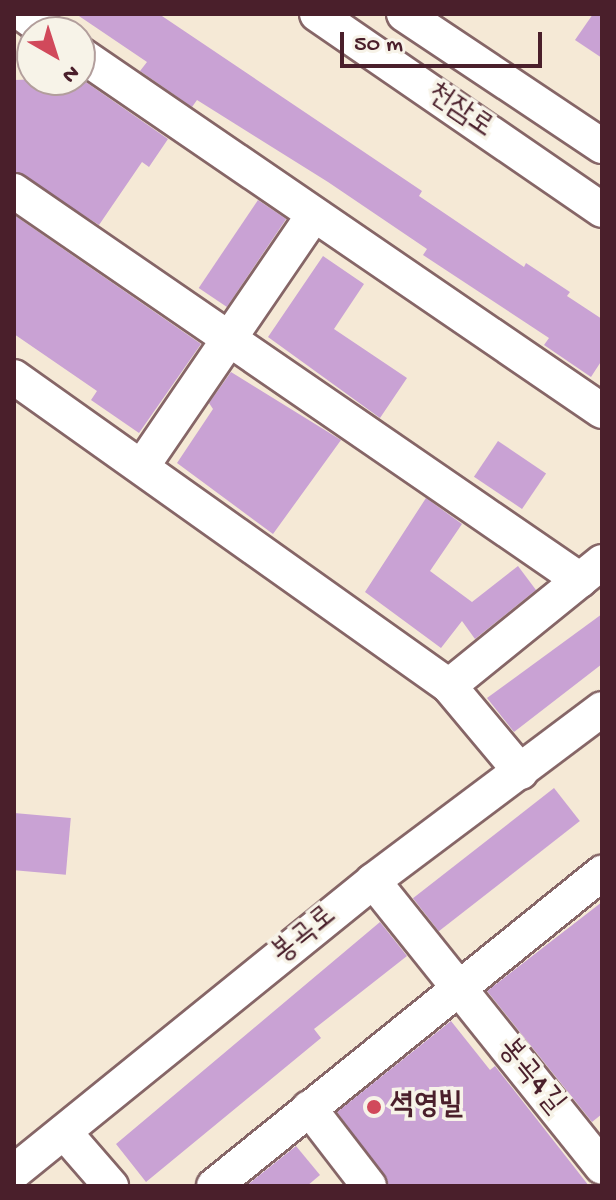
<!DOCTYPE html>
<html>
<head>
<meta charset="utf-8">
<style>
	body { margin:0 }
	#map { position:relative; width:616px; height:1200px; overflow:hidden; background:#f5e9d6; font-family:"Gochi Hand","Poor Story",sans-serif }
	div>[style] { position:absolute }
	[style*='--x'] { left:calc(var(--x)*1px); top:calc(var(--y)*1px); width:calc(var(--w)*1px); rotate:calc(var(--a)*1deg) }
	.building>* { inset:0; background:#c9a2d4; transform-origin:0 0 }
	.roads { filter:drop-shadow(2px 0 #866667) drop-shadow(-2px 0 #866667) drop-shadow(0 2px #866667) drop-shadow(0 -2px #866667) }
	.minor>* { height:34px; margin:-17px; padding:0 17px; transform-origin:17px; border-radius:17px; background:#fff }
	.dots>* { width:22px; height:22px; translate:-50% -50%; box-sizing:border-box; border:4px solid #f7f3e8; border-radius:50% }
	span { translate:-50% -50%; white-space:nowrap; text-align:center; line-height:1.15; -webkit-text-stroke:7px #f7f3e8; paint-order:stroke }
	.street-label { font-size:30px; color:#4a1f2b }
	.poi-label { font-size:30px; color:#4a1f2b; font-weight:700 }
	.left { translate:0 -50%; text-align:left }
	.frame { position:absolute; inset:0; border:16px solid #4a1f2b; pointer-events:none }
	.north { position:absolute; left:16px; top:16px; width:80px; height:80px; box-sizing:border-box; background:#f7f3e8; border:2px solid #b29e9c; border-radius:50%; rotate:141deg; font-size:22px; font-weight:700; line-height:32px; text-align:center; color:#4a1f2b }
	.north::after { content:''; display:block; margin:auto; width:28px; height:36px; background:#d1495b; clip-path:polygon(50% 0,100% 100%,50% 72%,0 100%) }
	.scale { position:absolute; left:340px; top:32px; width:202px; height:36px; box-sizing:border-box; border:4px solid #4a1f2b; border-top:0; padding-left:10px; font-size:24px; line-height:28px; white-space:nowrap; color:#4a1f2b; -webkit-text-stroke:6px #f7f3e8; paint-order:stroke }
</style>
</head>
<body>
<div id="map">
	<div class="building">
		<i style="clip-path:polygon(76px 14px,159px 14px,422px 191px,419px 196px,524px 267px,526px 263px,570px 292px,567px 296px,602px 319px,602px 360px,591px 377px,544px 345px,549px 338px,423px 255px,427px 249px,328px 182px,197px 100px,192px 107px,140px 71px,147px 62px)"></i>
		<i style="clip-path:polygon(593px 14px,602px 14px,602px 58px,575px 40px)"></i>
		<i style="clip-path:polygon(80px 78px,168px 139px,149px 167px,142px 162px,99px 225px,14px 171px,14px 80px)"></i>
		<i style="left:258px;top:200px;width:34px;height:106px;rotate:34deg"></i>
		<i style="clip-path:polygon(14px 215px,201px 344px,139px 433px,91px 400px,97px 391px,14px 334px)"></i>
		<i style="clip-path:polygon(323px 256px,364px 284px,334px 329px,407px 378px,380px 418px,268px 337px)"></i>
		<i style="clip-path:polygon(231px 372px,341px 440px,273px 534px,177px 463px,213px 409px,209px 403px)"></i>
		<i style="left:498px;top:441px;width:58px;height:43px;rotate:34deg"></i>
		<i style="clip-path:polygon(426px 498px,462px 524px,430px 571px,472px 602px,518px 566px,536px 590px,475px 639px,462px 621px,441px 648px,365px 592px)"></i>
		<i style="clip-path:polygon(602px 614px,602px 664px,514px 732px,487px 698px)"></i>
		<i style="left:554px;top:788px;width:42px;height:179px;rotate:52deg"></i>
		<i style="left:14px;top:813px;width:57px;height:57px;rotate:5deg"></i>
		<i style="clip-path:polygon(602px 902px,602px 1114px,592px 1122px,487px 991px)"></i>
		<i style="clip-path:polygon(380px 922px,407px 956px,314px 1029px,321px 1038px,146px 1182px,116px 1144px)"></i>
		<i style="clip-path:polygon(451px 1021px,490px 1070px,495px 1066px,589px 1186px,390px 1186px,337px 1112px)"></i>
		<i style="clip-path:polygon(296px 1146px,320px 1175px,307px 1186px,246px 1186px)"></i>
	</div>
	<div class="roads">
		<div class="minor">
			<i style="--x:23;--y:14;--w:31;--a:36"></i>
			<i style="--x:317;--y:14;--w:346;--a:34.5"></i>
			<i style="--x:404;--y:14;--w:238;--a:33.7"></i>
			<i style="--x:80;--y:54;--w:632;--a:34.37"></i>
			<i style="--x:14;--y:191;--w:687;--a:34.5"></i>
			<i style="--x:14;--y:377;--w:534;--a:35.39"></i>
			<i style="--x:449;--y:686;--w:112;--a:50.1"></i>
			<i style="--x:143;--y:465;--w:301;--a:-55.7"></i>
			<i style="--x:449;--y:686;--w:197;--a:-39"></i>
			<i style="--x:373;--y:881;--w:366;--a:51.3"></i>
			<i style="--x:309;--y:1108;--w:98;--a:52.4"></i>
			<i style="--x:64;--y:1132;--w:72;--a:49"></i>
			<i style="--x:14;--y:1172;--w:462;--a:-39"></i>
			<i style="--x:373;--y:881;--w:286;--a:-36.9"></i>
			<i style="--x:214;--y:1186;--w:499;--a:-38.9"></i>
		</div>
	</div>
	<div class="dots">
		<i style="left:374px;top:1107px;background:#d1495b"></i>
	</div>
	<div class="street-label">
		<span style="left:459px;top:112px;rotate:34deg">천잠로</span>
		<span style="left:305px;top:936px;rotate:-39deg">봉곡로</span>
		<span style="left:530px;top:1077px;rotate:51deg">봉곡4길</span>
	</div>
	<div class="poi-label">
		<span class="left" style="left:390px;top:1107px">셕영빌</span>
	</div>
	<div class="frame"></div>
	<div class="north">N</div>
	<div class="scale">50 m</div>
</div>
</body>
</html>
